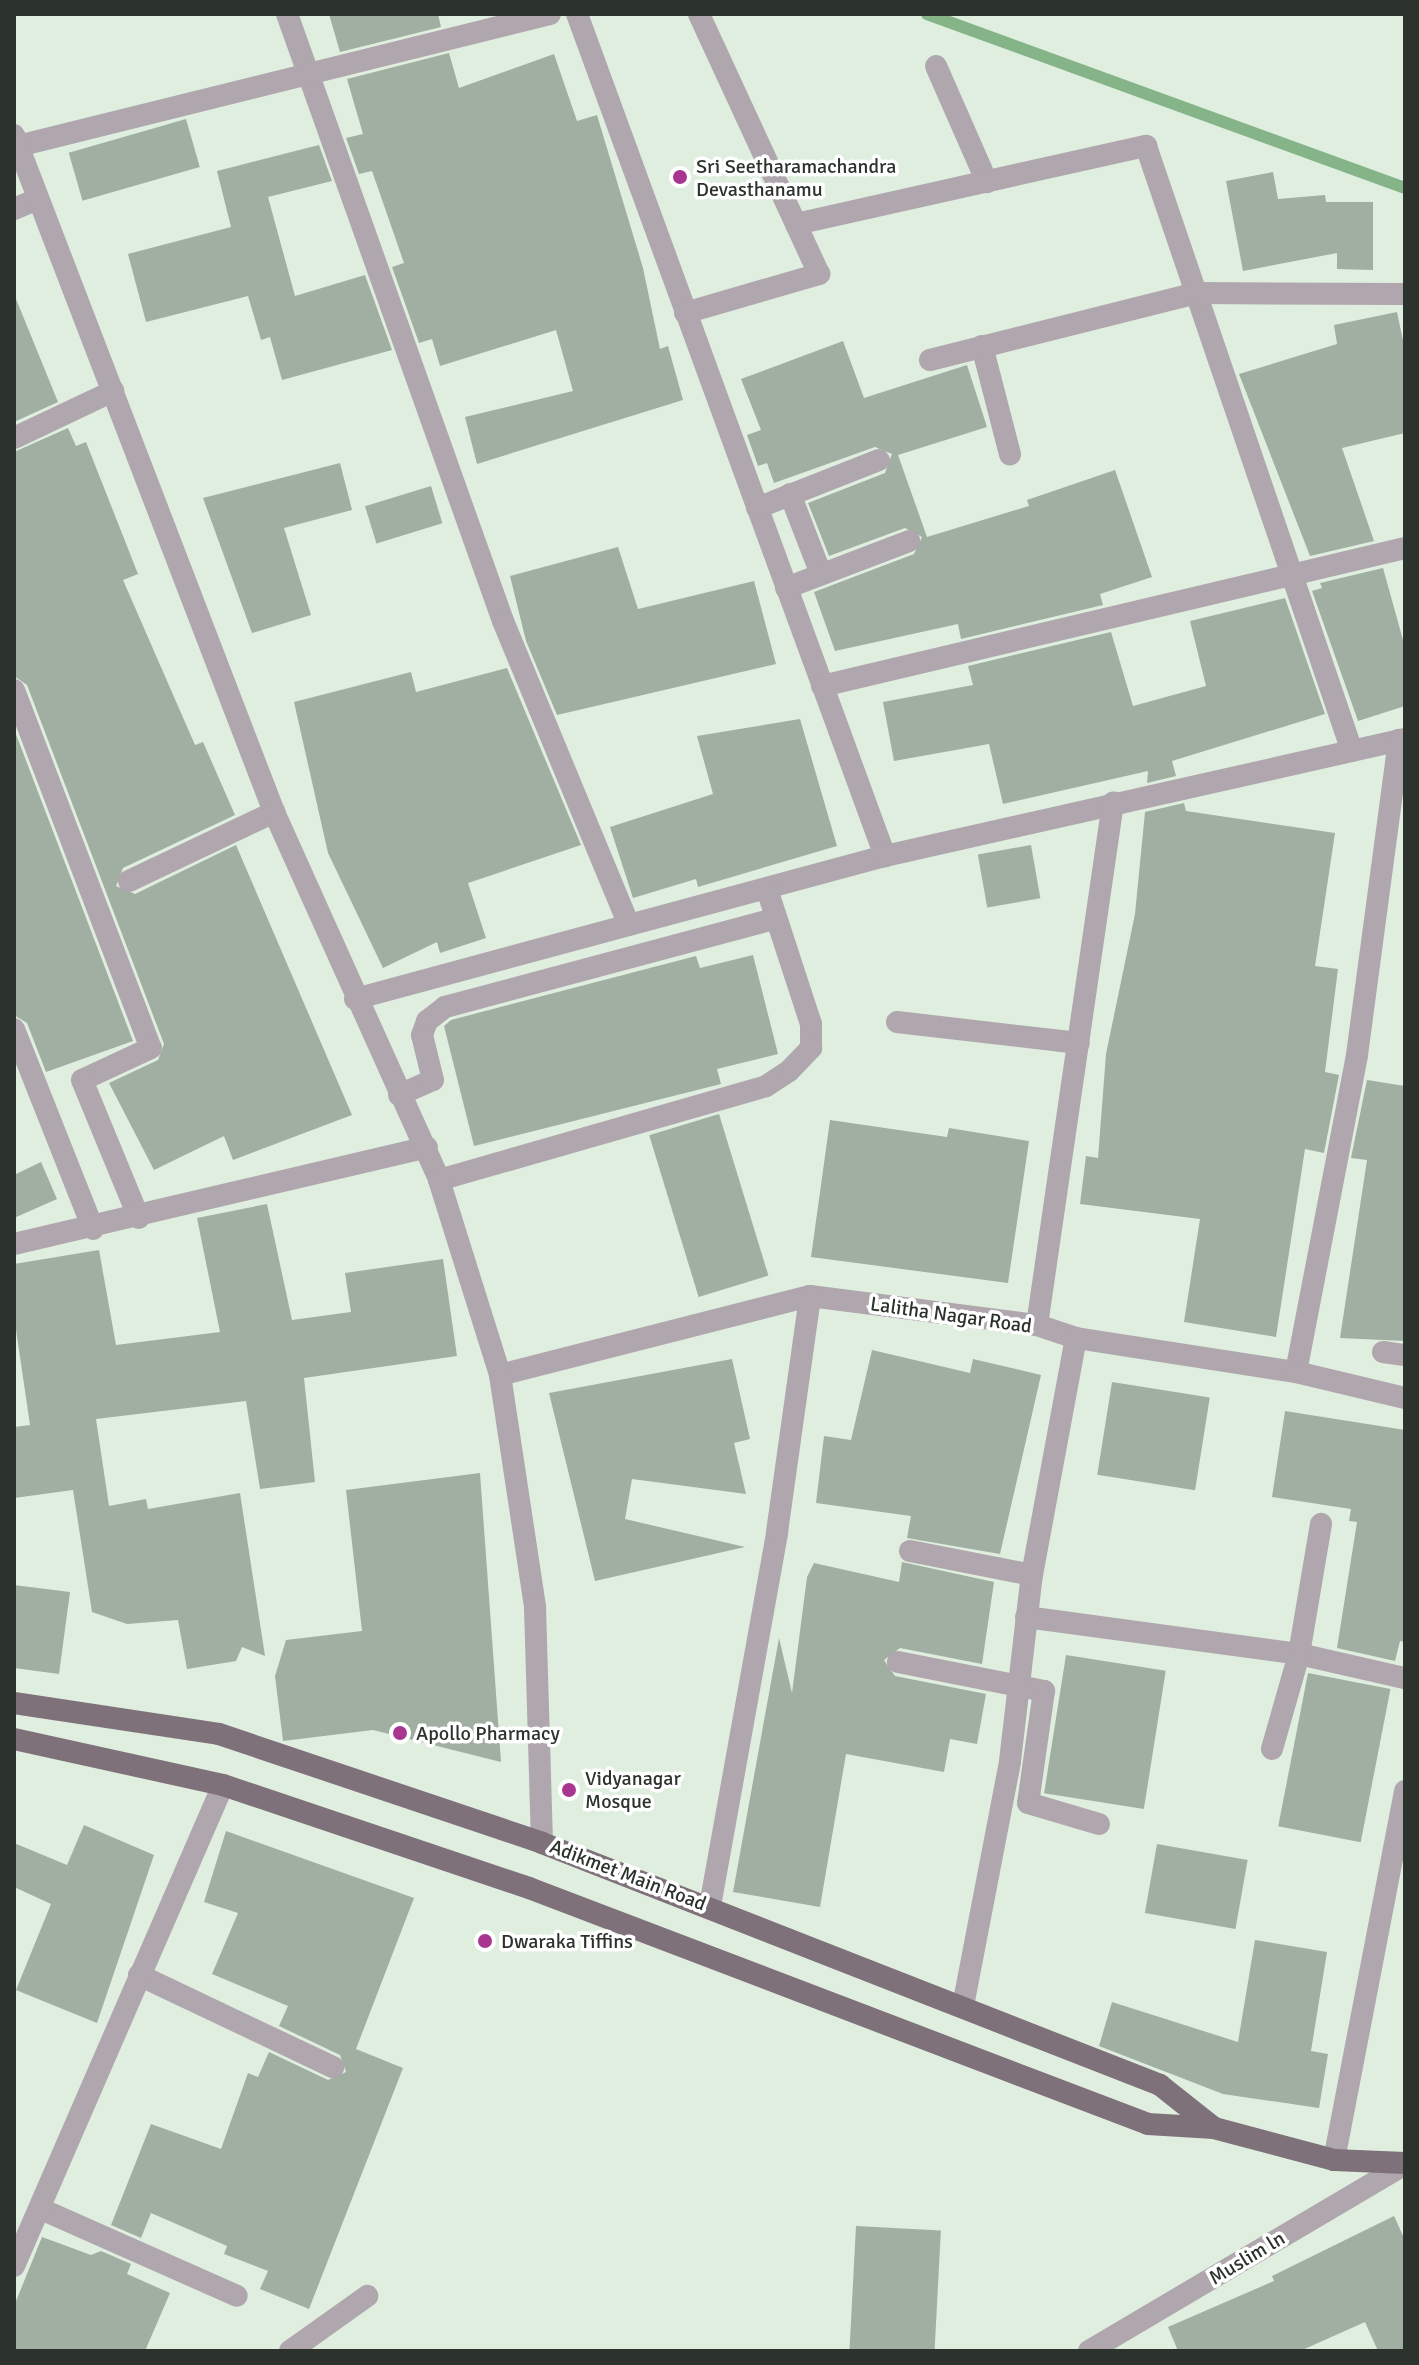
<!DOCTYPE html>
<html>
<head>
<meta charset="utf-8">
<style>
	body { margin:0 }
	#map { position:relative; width:1419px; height:2365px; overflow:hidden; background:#dfeedf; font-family:Signika,sans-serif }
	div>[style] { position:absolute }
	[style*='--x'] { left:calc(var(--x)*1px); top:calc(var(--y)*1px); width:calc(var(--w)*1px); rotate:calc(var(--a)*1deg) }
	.stream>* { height:12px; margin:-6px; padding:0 6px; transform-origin:6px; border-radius:6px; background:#84b487 }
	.building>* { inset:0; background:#a0afa1; transform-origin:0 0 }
	.service>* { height:22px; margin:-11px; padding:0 11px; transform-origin:11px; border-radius:11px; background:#afa7ad }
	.minor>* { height:22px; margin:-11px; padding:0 11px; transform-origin:11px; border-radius:11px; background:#afa7ad }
	.tertiary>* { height:22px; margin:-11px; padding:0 11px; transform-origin:11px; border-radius:11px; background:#afa7ad }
	.primary>* { height:22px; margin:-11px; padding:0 11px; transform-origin:11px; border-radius:11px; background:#7f717a }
	.dots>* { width:22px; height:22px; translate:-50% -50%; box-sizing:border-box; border:4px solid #fff; border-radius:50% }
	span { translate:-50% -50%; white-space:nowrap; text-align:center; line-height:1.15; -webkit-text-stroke:7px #fff; paint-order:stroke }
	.poi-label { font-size:20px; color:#2c322c }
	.left { translate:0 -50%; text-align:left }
	.street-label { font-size:20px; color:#2c322c }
	.frame { position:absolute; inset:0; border:16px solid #2c322c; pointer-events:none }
</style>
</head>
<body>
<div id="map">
	<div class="stream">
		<i style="--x:927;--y:14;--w:509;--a:20"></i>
	</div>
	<div class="building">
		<i style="clip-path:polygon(329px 14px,438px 14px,441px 27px,340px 52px)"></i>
		<i style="clip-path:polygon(449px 53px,459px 88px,554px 54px,577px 121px,597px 115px,643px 268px,660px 349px,668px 346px,683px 400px,477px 464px,465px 417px,573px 391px,556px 330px,440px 366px,432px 339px,419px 343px,392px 267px,404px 263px,372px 171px,359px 174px,346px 138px,363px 134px,347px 79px)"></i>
		<i style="left:186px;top:119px;width:50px;height:122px;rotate:74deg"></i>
		<i style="clip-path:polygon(319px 145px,332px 181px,268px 197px,295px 296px,365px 275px,392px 350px,282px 380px,270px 337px,261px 340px,248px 296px,146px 322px,128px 254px,231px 227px,217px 171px)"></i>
		<i style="clip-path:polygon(1273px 172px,1278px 199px,1325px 195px,1326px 202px,1373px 202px,1373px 270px,1337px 269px,1337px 253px,1243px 271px,1226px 181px)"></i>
		<i style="clip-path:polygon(14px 294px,58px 402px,14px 422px)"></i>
		<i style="clip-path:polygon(1397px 312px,1405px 350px,1405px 433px,1342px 448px,1374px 541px,1310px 556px,1239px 374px,1337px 344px,1334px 325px)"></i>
		<i style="clip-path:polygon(843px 341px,864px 398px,967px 365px,987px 427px,898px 455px,927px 537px,1029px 506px,1027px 500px,1115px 470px,1152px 577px,1100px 594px,1103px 605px,961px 639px,958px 624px,835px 651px,814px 592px,914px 554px,922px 537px,905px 528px,829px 556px,808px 503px,885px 473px,892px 454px,875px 447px,774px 483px,767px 463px,758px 466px,747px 435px,761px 430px,741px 379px)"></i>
		<i style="clip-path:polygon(68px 428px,76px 446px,86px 442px,138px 574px,123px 580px,195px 745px,203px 742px,235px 815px,123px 868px,116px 886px,135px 894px,236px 845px,352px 1115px,233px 1160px,224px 1136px,154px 1170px,109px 1083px,158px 1060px,164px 1044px,27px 685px,14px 676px,14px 452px)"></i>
		<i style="clip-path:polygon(340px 463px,352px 510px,284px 528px,311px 615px,252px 633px,203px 498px)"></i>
		<i style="left:431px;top:486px;width:39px;height:69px;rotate:73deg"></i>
		<i style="clip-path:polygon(618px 547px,638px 609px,754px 581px,776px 664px,557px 715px,526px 641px,510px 576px)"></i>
		<i style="clip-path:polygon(1383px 568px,1405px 647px,1405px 706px,1358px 721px,1312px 591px,1322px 588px,1320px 583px)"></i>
		<i style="clip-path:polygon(1285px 598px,1325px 714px,1172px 761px,1176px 776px,1147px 783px,1148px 771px,1003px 804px,989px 744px,894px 761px,883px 702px,973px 685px,968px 666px,1111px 632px,1133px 706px,1206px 686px,1190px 621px)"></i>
		<i style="clip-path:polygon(507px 668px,581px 845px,468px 883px,486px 938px,440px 953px,437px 942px,383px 968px,328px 853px,294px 702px,411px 672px,416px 692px)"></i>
		<i style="clip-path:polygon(800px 719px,837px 846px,698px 887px,696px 879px,633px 898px,610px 827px,713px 794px,697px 736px)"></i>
		<i style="clip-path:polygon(14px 729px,133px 1041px,46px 1072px,27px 1023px,14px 1015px)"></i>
		<i style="clip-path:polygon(1184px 803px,1186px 811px,1335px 833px,1315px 966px,1338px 969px,1325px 1072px,1339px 1075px,1324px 1153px,1305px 1149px,1276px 1337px,1184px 1322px,1200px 1219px,1080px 1204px,1086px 1156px,1098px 1158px,1106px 1054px,1135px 914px,1145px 812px)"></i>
		<i style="left:1031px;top:845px;width:54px;height:54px;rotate:80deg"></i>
		<i style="clip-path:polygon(753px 955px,778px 1054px,717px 1069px,721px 1084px,474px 1146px,444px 1026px,451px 1020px,696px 956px,700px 968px)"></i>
		<i style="clip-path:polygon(1367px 1080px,1405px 1086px,1405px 1341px,1340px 1338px,1367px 1160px,1351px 1158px)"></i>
		<i style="left:719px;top:1114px;width:169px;height:73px;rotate:73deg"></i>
		<i style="clip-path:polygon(830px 1120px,947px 1137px,949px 1128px,1029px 1141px,1008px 1283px,811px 1257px)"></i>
		<i style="clip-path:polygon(41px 1162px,57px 1199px,14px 1218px,14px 1175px)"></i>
		<i style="clip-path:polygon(267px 1204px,292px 1320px,351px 1312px,345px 1273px,443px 1259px,457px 1356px,304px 1378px,315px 1482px,260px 1489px,246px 1401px,96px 1419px,109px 1506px,146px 1499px,148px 1509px,240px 1493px,265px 1656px,242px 1647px,236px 1661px,187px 1669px,178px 1620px,127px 1624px,92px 1612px,73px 1490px,14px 1498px,14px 1427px,30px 1425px,14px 1316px,14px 1264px,99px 1250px,116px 1345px,220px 1332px,197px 1218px)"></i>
		<i style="clip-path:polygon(872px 1350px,970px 1373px,973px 1359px,1041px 1375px,1000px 1554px,907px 1538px,911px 1516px,816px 1503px,824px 1436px,851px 1440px)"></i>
		<i style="clip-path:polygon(732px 1359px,750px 1439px,734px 1443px,746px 1494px,632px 1479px,625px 1519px,745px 1547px,595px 1581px,549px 1393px)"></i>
		<i style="left:1112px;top:1382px;width:99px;height:94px;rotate:9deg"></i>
		<i style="clip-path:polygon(1285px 1411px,1405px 1430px,1405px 1642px,1400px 1641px,1395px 1661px,1337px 1648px,1357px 1522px,1349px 1521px,1351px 1509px,1272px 1497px)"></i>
		<i style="clip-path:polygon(480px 1473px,501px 1762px,373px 1730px,283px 1741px,275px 1676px,286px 1640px,362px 1631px,346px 1490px)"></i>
		<i style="clip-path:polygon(902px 1562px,994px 1582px,982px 1664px,900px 1648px,884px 1660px,895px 1676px,986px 1694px,977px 1744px,950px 1739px,944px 1772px,846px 1754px,820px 1907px,733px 1892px,779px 1638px,792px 1693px,807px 1577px,814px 1563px,899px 1582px)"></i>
		<i style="clip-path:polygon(14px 1585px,70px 1592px,59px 1674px,14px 1668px)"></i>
		<i style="left:1066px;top:1655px;width:101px;height:140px;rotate:9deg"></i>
		<i style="left:1308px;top:1673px;width:84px;height:156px;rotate:11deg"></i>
		<i style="clip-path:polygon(84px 1825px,154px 1855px,97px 2023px,16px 1990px,51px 1904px,14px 1887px,14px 1843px,67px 1865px)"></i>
		<i style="clip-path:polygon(226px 1831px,414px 1898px,356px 2049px,403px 2068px,309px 2309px,260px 2289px,268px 2271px,224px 2254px,227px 2246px,151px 2213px,141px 2238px,111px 2225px,151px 2124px,221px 2149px,248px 2073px,258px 2077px,269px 2052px,328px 2080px,346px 2072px,340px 2055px,279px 2026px,288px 2006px,212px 1974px,238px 1913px,204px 1902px)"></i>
		<i style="left:1157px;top:1844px;width:92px;height:70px;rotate:10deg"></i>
		<i style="clip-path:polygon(1255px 1940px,1327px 1952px,1311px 2051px,1328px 2054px,1319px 2108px,1223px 2094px,1099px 2046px,1112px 2002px,1238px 2042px)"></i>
		<i style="clip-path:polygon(1394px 2216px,1405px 2240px,1405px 2351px,1378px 2351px,1365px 2322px,1300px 2351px,1178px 2351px,1168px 2327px,1274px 2281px,1272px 2276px)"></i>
		<i style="left:856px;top:2226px;width:85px;height:125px;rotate:3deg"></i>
		<i style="clip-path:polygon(42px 2237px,91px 2255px,101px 2251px,131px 2264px,127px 2274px,170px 2293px,145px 2351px,14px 2351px,14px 2306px)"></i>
	</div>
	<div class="service">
		<i style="--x:290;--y:2351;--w:95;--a:-35.5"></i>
	</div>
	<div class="minor">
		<i style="--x:287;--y:14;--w:644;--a:70.41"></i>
		<i style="--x:503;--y:621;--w:329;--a:67.5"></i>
		<i style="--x:577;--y:14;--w:897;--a:69.91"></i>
		<i style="--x:936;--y:66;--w:127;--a:66.3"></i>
		<i style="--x:18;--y:146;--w:548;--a:-13.93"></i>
		<i style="--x:14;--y:209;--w:26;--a:-23"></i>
		<i style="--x:796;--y:224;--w:359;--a:-12.6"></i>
		<i style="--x:1146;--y:146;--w:639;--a:71.2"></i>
		<i style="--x:685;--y:313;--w:140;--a:-16.2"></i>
		<i style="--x:819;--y:274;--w:286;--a:-114.8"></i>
		<i style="--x:982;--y:346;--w:112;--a:75.5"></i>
		<i style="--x:930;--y:360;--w:274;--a:-14.1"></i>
		<i style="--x:1196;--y:293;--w:209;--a:0.3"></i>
		<i style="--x:14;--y:438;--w:110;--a:-25.4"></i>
		<i style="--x:790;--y:494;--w:86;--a:68.8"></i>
		<i style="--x:757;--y:508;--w:131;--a:-21.5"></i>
		<i style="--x:786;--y:588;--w:132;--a:-20.9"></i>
		<i style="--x:822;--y:686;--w:599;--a:-13.32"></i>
		<i style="--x:14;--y:690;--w:383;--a:69.1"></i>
		<i style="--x:151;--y:1048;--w:76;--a:155.1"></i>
		<i style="--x:82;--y:1080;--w:149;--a:67.6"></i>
		<i style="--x:129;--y:881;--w:161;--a:-25.4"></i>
		<i style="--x:355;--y:999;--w:549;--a:-15.1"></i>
		<i style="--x:885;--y:856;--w:533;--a:-12.68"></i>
		<i style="--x:897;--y:1022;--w:183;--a:6.6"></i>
		<i style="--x:14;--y:1029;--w:215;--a:68.4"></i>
		<i style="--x:399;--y:1095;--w:37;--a:-24"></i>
		<i style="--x:433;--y:1080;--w:46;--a:-103.7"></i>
		<i style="--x:422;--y:1035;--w:15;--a:-70"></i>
		<i style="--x:427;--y:1021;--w:23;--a:-38"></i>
		<i style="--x:445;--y:1007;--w:343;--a:-15"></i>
		<i style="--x:439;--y:1180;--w:340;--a:-16"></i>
		<i style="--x:766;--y:1086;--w:27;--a:-33"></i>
		<i style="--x:789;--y:1071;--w:32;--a:-46"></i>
		<i style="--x:811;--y:1048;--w:24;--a:-90"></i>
		<i style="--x:811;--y:1024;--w:142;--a:-108.1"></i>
		<i style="--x:14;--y:1244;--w:424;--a:-13.2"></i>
		<i style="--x:1037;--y:1325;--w:528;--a:-81.72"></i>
		<i style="--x:1383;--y:1352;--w:22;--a:8"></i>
		<i style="--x:1296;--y:1372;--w:323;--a:-79.1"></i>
		<i style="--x:1357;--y:1055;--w:318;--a:-82.4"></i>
		<i style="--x:500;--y:1375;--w:320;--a:-14.3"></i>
		<i style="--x:810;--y:1296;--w:229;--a:7.3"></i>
		<i style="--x:1037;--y:1325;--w:41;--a:18.4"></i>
		<i style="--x:1076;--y:1338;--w:223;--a:8.8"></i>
		<i style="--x:1296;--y:1372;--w:112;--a:13.4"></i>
		<i style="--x:910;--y:1551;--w:124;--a:11.1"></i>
		<i style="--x:1026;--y:1617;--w:275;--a:7.7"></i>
		<i style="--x:1299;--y:1654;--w:109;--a:12.8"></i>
		<i style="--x:898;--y:1662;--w:149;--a:11.2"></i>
		<i style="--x:1044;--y:1691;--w:113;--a:98.1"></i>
		<i style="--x:1028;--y:1803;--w:74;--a:16.5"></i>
		<i style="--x:1272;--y:1749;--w:99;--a:-74.1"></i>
		<i style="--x:1299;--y:1654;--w:132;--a:-80.4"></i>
		<i style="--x:710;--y:1906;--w:380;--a:-79.8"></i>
		<i style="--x:777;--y:1532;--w:238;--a:-82"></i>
		<i style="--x:139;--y:1975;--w:215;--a:25.4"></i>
		<i style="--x:963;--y:2006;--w:249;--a:-79.1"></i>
		<i style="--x:1010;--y:1761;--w:187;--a:-83.3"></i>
		<i style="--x:1032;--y:1575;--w:241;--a:-79.5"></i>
		<i style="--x:1334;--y:2160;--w:376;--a:-79.1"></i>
		<i style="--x:41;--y:2209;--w:214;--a:23.9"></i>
		<i style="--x:14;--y:2266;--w:524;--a:-66.51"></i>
		<i style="--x:1089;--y:2351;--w:367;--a:-30.6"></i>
	</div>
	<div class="tertiary">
		<i style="--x:14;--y:135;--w:725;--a:68.99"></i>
		<i style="--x:274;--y:812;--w:403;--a:65.8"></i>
		<i style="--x:439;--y:1180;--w:204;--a:72.6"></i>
		<i style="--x:500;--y:1375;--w:235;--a:81.4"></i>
		<i style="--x:535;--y:1607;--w:236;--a:88.3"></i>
	</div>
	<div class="primary">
		<i style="--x:14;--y:1703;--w:207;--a:8.6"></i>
		<i style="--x:219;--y:1734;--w:341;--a:18.6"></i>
		<i style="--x:542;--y:1843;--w:664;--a:21.38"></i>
		<i style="--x:1160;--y:2085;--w:69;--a:38.5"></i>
		<i style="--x:14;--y:1739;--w:214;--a:12.4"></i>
		<i style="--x:223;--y:1785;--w:323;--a:18.6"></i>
		<i style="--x:529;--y:1888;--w:662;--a:20.87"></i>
		<i style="--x:1148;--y:2124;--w:66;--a:3.5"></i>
		<i style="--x:1214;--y:2128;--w:124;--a:14.9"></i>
		<i style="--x:1334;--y:2160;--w:71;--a:2.4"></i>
	</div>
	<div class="dots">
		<i style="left:680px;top:177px;background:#a83590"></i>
		<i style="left:400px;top:1733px;background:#a83590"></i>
		<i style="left:569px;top:1790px;background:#a83590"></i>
		<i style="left:485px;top:1941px;background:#a83590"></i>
	</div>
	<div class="poi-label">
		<span class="left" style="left:696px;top:178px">Sri Seetharamachandra<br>Devasthanamu</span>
		<span class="left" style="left:416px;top:1733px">Apollo Pharmacy</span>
		<span class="left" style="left:585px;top:1790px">Vidyanagar<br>Mosque</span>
		<span class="left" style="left:501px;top:1941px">Dwaraka Tiffins</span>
	</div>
	<div class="street-label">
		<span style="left:951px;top:1315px;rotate:8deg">Lalitha Nagar Road</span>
		<span style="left:628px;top:1875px;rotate:21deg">Adikmet Main Road</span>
		<span style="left:1247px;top:2258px;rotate:-31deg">Muslim ln</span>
	</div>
	<div class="frame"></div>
</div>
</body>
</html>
